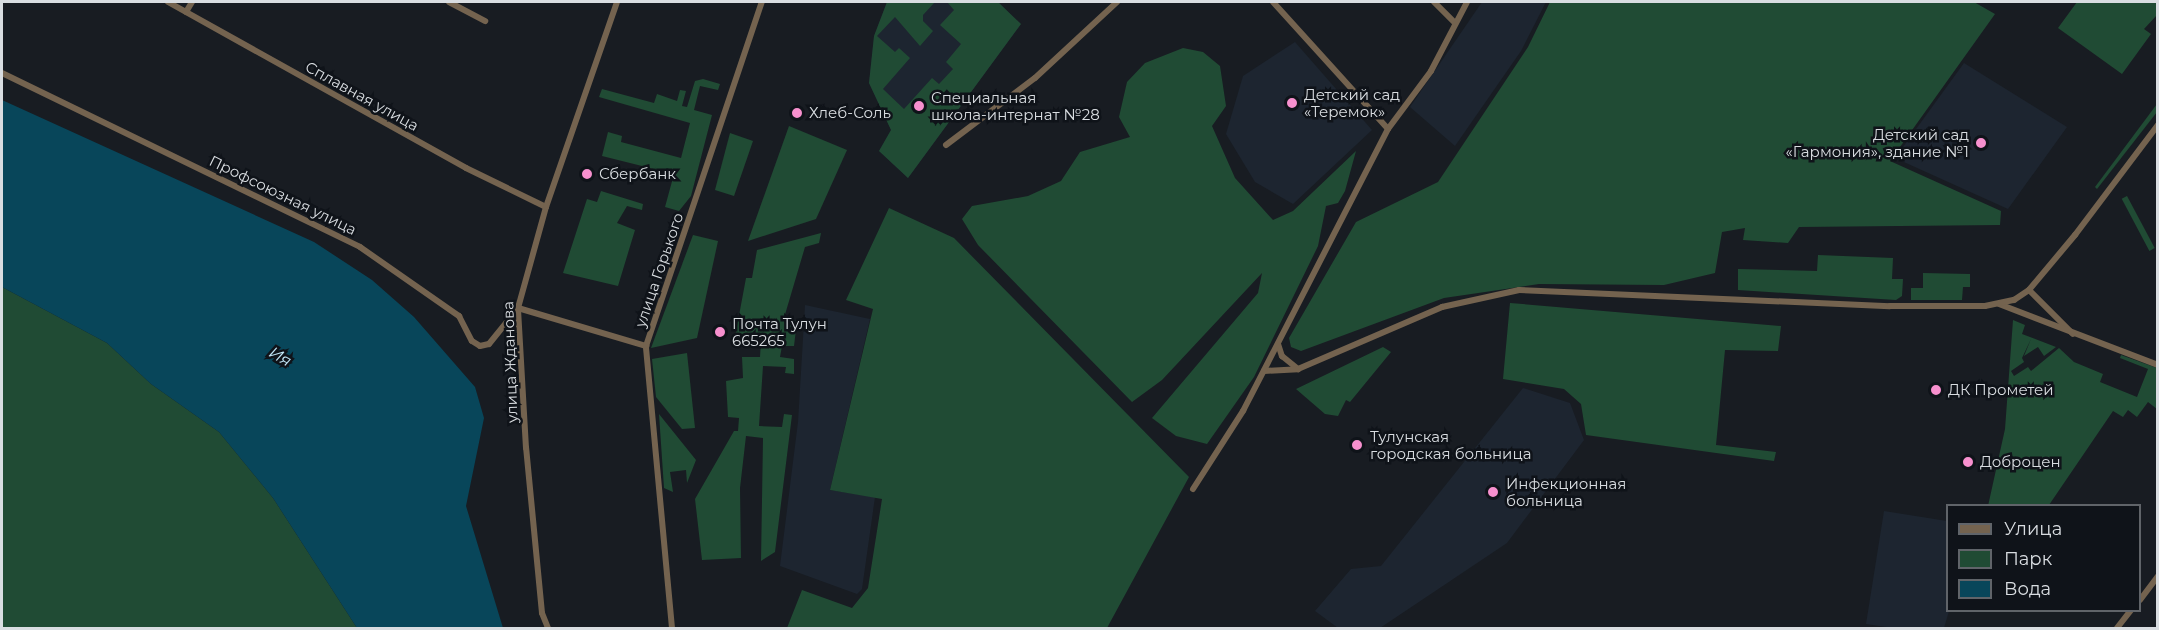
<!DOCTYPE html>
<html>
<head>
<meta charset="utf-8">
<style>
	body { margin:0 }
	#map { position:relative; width:2159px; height:630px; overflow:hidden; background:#181c22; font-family:Montserrat,sans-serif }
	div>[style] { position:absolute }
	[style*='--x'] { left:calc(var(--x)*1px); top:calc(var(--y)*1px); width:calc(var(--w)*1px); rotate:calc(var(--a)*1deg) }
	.built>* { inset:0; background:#1d2530 }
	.green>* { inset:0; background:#204b34; transform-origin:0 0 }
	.water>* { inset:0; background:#08465a }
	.minor>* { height:6px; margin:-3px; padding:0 3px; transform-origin:3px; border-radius:3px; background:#74634f }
	.dots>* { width:16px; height:16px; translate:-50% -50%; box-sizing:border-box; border:3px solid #0f1319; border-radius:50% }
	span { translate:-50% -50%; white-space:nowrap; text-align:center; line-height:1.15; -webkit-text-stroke:5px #0f1319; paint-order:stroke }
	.poi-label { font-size:15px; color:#d9dde1 }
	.left { translate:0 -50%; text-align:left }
	.right { translate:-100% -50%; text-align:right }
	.street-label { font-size:15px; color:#d9dde1 }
	.water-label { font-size:16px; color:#c1e7f7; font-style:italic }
	.frame { position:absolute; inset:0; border:3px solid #d9dde1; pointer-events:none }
	.legend { position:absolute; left:1946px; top:504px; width:195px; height:108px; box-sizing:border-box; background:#0f1319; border:2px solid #606469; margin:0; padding:8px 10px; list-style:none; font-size:18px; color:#d9dde1 }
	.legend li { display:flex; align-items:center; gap:12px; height:30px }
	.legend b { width:30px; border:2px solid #606469 }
</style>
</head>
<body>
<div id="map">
	<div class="built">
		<i style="clip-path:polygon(887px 2px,998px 2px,1021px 24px,908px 178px,879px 151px,891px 130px,869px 83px,874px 36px)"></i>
		<i style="clip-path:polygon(1482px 2px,1546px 2px,1521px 51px,1455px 146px,1410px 107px)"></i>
		<i style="clip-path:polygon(1295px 42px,1372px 130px,1293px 204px,1255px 182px,1226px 134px,1243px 76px)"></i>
		<i style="clip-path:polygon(1964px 63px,2067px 127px,2008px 209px,1895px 158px)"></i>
		<i style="clip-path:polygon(805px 305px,870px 319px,830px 490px,875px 497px,862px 589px,857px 594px,780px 566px,798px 422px)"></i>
		<i style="clip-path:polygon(1523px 388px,1570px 403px,1584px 440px,1507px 543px,1380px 628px,1338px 628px,1315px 611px,1351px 569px,1381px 566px)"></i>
		<i style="clip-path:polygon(1884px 511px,1947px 521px,1949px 611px,1944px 628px,1893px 628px,1866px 624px)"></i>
	</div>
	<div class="green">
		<i style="clip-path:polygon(887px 2px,935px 2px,923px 15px,923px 21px,933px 31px,920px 46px,895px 17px,877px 36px,895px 52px,899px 48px,910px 58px,883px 89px,904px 109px,932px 78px,939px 84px,953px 69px,946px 62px,961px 44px,940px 25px,954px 10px,947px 2px,998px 2px,1021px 24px,908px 178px,879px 151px,891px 130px,869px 83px,874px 36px)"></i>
		<i style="clip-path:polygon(1550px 2px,1974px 2px,1995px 14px,1890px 161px,2001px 211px,2000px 225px,1799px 227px,1788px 243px,1743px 240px,1745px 228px,1722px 232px,1715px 273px,1664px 285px,1539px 284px,1444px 298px,1301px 351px,1291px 347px,1289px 338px,1356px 222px,1438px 182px,1528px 47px)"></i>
		<i style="clip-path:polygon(2077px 2px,2157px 2px,2157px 15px,2144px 29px,2151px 34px,2122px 74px,2058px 28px)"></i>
		<i style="clip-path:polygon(1183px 48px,1203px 52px,1220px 66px,1226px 106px,1212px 126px,1235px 178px,1273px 220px,1293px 211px,1356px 151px,1345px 191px,1338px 203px,1326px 206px,1318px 246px,1254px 377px,1207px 444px,1176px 436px,1152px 418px,1258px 293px,1262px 273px,1162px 380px,1132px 402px,978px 245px,962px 219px,972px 206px,1028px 196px,1061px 181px,1080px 152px,1130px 137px,1119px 117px,1127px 82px,1145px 63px)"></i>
		<i style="clip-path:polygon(703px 79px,720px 84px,718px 90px,700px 86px,694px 110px,712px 115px,691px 196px,679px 211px,665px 207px,674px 174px,602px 156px,608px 132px,622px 136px,621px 142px,681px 158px,690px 123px,599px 97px,602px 89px,654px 103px,657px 94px,677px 101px,680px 90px,686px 91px,682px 106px,687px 107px,695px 81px)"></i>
		<i style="clip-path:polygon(2157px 104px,2157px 112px,2097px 189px,2095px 187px)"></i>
		<i style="clip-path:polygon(789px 126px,847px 150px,816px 219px,748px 241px)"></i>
		<i style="clip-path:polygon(730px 133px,753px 141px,734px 196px,715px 190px)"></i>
		<i style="clip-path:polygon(601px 191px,643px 204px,642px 210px,627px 206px,617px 223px,635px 230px,618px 286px,563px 273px,587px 199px,597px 202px)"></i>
		<i style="left:2127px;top:196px;width:59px;height:6px;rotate:62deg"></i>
		<i style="clip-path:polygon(889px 208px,954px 238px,1189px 477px,1107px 628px,787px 628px,802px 590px,852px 608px,868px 588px,882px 499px,830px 490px,873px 309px,846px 300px)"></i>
		<i style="clip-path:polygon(821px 233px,819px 243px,805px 247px,784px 318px,797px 321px,794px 346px,782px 346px,780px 357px,794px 359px,794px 374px,785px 373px,786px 367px,763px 366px,759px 426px,782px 427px,784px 414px,792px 415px,775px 552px,761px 561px,763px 438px,746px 436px,740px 488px,741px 558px,702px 560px,695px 499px,734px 431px,738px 431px,739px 418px,728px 417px,726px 381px,743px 378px,742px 357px,760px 357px,761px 340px,735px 337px,746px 278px,752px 278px,757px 250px)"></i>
		<i style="clip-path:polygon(693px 235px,718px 241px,697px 338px,651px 348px)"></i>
		<i style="clip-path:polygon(1818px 255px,1893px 258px,1892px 279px,1903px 279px,1902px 296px,1896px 300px,1738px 290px,1738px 269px,1817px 271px)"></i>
		<i style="clip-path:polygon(1923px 273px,1970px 274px,1970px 287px,1963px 287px,1962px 300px,1911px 300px,1911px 288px,1923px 288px)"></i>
		<i style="clip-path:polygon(2px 287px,107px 343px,151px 384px,219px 432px,273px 498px,357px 628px,2px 628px)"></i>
		<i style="clip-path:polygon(1510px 303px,1781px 326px,1778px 351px,1725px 350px,1716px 445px,1776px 452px,1774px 461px,1586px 435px,1581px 404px,1564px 389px,1503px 379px)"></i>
		<i style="clip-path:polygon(2013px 320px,2025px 325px,2022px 334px,2056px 347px,2044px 356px,2038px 347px,2024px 356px,2031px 339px,2022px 358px,2024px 362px,2011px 371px,2014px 376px,2028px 367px,2031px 371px,2059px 348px,2074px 362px,2103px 374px,2100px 382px,2137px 397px,2148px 369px,2120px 358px,2121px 355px,2157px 368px,2157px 409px,2148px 402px,2137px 417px,2128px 410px,2123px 417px,2113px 411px,2049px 505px,1988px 506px,2005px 429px)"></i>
		<i style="clip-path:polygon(1383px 347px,1391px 352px,1350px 402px,1346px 400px,1338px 416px,1325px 414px,1296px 389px)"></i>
		<i style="clip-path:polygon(687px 353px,695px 428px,682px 429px,656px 397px,652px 359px)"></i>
		<i style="clip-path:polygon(659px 414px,696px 460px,687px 483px,686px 470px,670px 472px,673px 492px,664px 488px)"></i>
	</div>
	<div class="water">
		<i style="clip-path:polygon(2px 100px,314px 242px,372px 280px,414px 317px,475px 387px,484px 418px,466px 506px,503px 628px,357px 628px,273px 498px,219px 432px,151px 384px,107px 343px,2px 287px)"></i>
	</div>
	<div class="minor">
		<i style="--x:168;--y:2;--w:341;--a:29.1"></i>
		<i style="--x:466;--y:168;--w:89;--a:26"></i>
		<i style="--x:449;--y:2;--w:41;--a:27.8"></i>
		<i style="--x:1273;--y:2;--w:171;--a:47.8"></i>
		<i style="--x:1434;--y:2;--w:30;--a:45"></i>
		<i style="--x:186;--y:12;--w:12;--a:-59"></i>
		<i style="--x:2;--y:73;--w:398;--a:25.9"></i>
		<i style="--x:360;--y:247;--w:121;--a:34.9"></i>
		<i style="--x:459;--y:316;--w:28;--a:63"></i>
		<i style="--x:472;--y:341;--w:9;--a:32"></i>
		<i style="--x:480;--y:346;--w:9;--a:-13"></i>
		<i style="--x:489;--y:344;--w:46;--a:-51.1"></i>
		<i style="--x:518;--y:308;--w:134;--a:16.5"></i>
		<i style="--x:946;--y:145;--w:111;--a:-37"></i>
		<i style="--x:1035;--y:78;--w:112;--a:-42.8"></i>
		<i style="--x:2029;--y:290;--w:62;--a:45"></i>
		<i style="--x:1999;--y:304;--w:170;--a:21"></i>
		<i style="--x:1278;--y:344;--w:13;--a:72"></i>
		<i style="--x:1282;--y:356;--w:21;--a:39"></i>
		<i style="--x:1264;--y:371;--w:34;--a:-3"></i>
		<i style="--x:1298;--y:369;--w:157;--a:-23.3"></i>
		<i style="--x:1442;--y:307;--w:79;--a:-12.4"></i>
		<i style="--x:1519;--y:290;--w:371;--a:2.5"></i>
		<i style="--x:1890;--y:306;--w:95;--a:0"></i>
		<i style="--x:1985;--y:306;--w:30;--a:-12"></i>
		<i style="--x:2014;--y:300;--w:18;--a:-34"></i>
		<i style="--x:2029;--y:290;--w:72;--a:-50.1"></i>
		<i style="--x:2075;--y:235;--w:138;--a:-53"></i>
		<i style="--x:1193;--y:489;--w:93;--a:-57.3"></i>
		<i style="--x:1243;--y:411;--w:317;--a:-62.8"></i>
		<i style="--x:1388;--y:129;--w:72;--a:-53.4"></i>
		<i style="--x:1431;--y:71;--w:78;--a:-62.4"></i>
		<i style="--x:2140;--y:600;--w:30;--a:-53"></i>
		<i style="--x:548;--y:628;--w:16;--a:-112"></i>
		<i style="--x:542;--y:613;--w:166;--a:-95.5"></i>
		<i style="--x:526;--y:448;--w:140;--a:-93.3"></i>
		<i style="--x:518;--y:308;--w:105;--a:-74.5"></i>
		<i style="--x:546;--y:207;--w:217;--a:-70.9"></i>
		<i style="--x:672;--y:628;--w:283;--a:-95.3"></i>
		<i style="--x:646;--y:346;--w:363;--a:-71.4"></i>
		<i style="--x:2117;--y:628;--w:23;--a:-52"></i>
	</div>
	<div class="dots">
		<i style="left:1292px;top:103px;background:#f790ce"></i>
		<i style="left:919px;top:106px;background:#f790ce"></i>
		<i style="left:797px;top:113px;background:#f790ce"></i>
		<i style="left:1981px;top:143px;background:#f790ce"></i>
		<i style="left:587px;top:174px;background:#f790ce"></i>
		<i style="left:720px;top:332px;background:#f790ce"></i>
		<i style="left:1936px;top:390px;background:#f790ce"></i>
		<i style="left:1357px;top:445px;background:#f790ce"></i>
		<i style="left:1968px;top:462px;background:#f790ce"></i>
		<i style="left:1493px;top:492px;background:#f790ce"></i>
	</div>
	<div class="poi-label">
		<span class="left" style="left:1304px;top:103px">Детский сад<br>«Теремок»</span>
		<span class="left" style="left:931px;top:106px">Специальная<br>школа-интернат №28</span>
		<span class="left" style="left:809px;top:113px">Хлеб-Соль</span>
		<span class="right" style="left:1969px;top:143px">Детский сад<br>«Гармония», здание №1</span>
		<span class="left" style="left:599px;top:174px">Сбербанк</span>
		<span class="left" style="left:732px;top:332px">Почта Тулун<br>665265</span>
		<span class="left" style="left:1948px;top:390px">ДК Прометей</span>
		<span class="left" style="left:1370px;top:445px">Тулунская<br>городская больница</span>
		<span class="left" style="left:1980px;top:462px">Доброцен</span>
		<span class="left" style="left:1506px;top:492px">Инфекционная<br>больница</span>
	</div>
	<div class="street-label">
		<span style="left:362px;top:96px;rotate:29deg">Сплавная улица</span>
		<span style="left:283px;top:195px;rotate:26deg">Профсоюзная улица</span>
		<span style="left:659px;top:270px;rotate:-71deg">улица Горького</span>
		<span style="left:510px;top:362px;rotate:-92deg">улица Жданова</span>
	</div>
	<div class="water-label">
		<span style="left:280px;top:357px;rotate:30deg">Ия</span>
	</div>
	<div class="frame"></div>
	<ul class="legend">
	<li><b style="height:8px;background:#74634f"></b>Улица</li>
	<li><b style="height:16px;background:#204b34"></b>Парк</li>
	<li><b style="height:16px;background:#08465a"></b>Вода</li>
	</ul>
</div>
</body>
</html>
